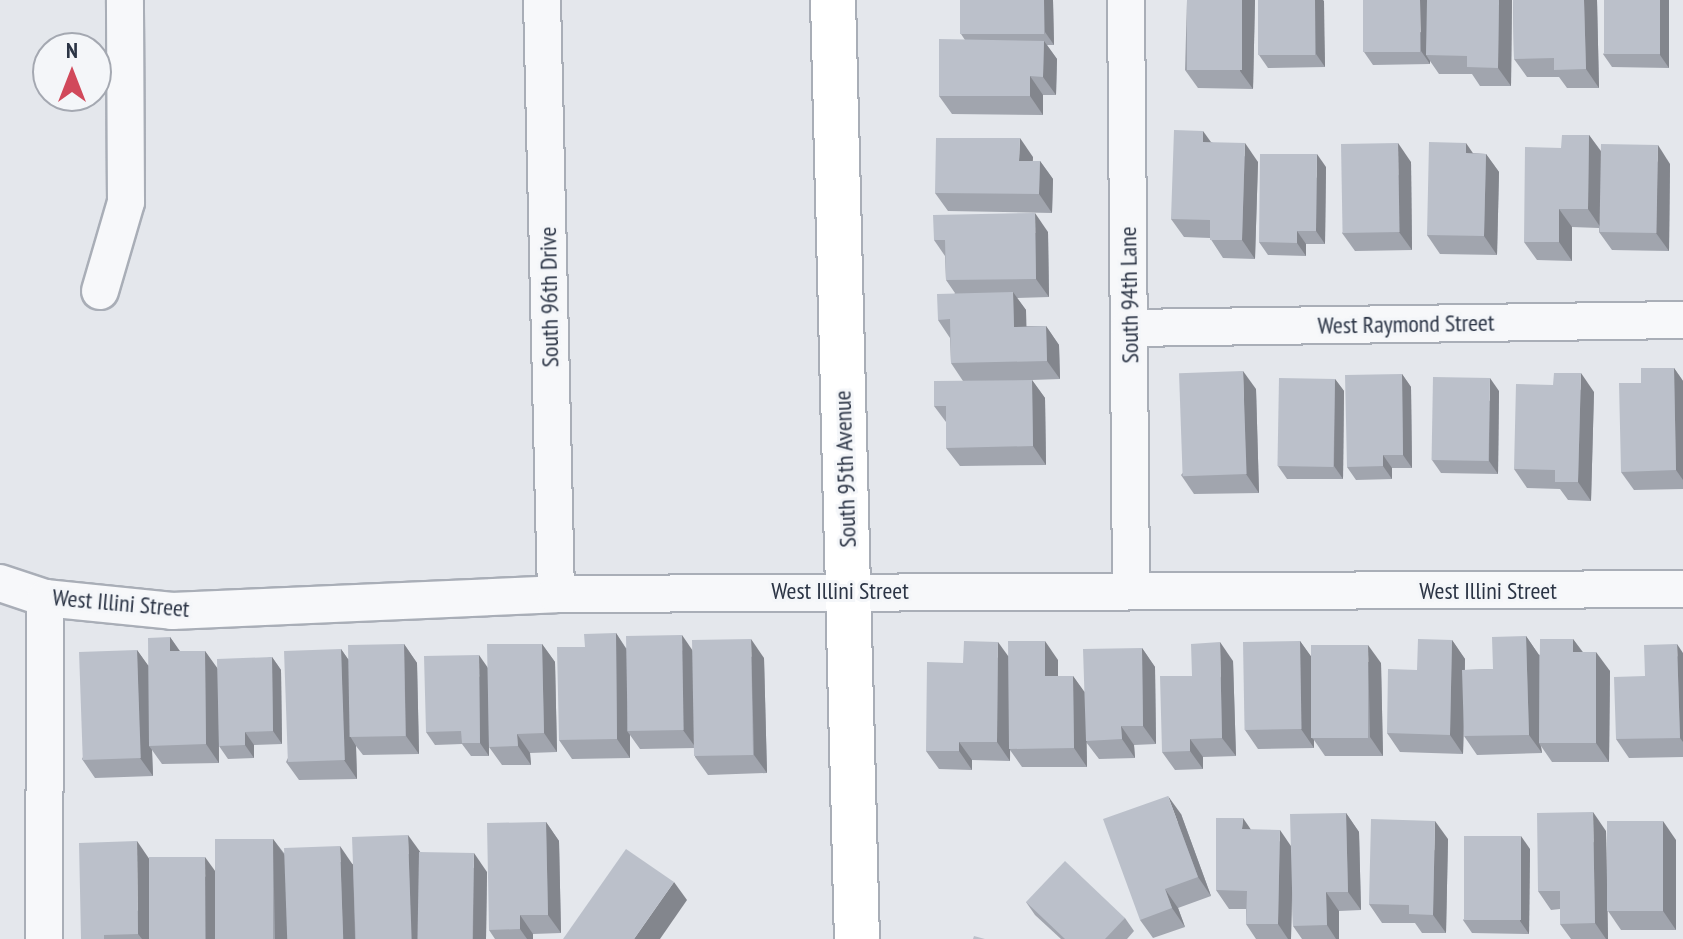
<!DOCTYPE html>
<html>
<head>
<meta charset="utf-8">
<style>
	body { margin:0 }
	#map { position:relative; width:1683px; height:939px; overflow:hidden; background:#e4e7ec; font-family:"PT Sans Narrow",sans-serif }
	div>[style] { position:absolute }
	[style*='--x'] { left:calc(var(--x)*1px); top:calc(var(--y)*1px); width:calc(var(--w)*1px); rotate:calc(var(--a)*1deg) }
	.roads { filter:drop-shadow(2px 0 #a9aeb7) drop-shadow(-2px 0 #a9aeb7) drop-shadow(0 2px #a9aeb7) drop-shadow(0 -2px #a9aeb7) }
	.street>* { height:36px; margin:-18px; padding:0 18px; transform-origin:18px; border-radius:18px; background:#f7f8fa }
	.secondary>* { height:44px; margin:-22px; padding:0 22px; transform-origin:22px; border-radius:22px; background:#fff }
	.wall>* { inset:0; background:#a1a5ae }
	.shaded-wall>* { inset:0; background:#83868d }
	.building>* { inset:0; background:#bbc0ca; transform-origin:0 0 }
	span { translate:-50% -50%; white-space:nowrap; text-align:center; line-height:1.15; -webkit-text-stroke:6px #f4f6f9; paint-order:stroke }
	.street-label { font-size:24px; color:#2b3445 }
	.north { position:absolute; left:32px; top:32px; width:80px; height:80px; box-sizing:border-box; background:#f4f6f9; border:2px solid #a4a8b1; border-radius:50%; rotate:0deg; font-size:22px; font-weight:700; line-height:32px; text-align:center; color:#2b3445 }
	.north::after { content:''; display:block; margin:auto; width:28px; height:36px; background:#d1495b; clip-path:polygon(50% 0,100% 100%,50% 72%,0 100%) }
</style>
</head>
<body>
<div id="map">
	<div class="roads">
		<div class="street">
			<i style="--x:542;--y:0;--w:594;--a:88.65"></i>
			<i style="--x:1126;--y:0;--w:589;--a:89.51"></i>
			<i style="--x:100;--y:291;--w:93;--a:-73.7"></i>
			<i style="--x:126;--y:202;--w:202;--a:-90.3"></i>
			<i style="--x:1129;--y:328;--w:554;--a:-0.83"></i>
			<i style="--x:0;--y:583;--w:47;--a:18.4"></i>
			<i style="--x:45;--y:598;--w:128;--a:5.8"></i>
			<i style="--x:172;--y:611;--w:384;--a:-2.5"></i>
			<i style="--x:556;--y:594;--w:1127;--a:-0.25"></i>
			<i style="--x:44;--y:939;--w:341;--a:-89.8"></i>
		</div>
		<div class="secondary">
			<i style="--x:833;--y:0;--w:939;--a:88.54"></i>
		</div>
	</div>
	<div class="wall">
		<i style="clip-path:polygon(960px 0,1053px 0,1054px 45px,1047px 45px,1057px 59px,1056px 95px,1043px 95px,1043px 115px,952px 114px,939px 96px,965px 40px,961px 34px)"></i>
		<i style="clip-path:polygon(1187px 0,1255px 0,1253px 89px,1198px 88px,1185px 70px)"></i>
		<i style="clip-path:polygon(1258px 0,1323px 0,1325px 67px,1268px 68px,1259px 55px)"></i>
		<i style="clip-path:polygon(1512px 0,1511px 86px,1480px 86px,1472px 74px,1439px 74px,1430px 61px,1430px 64px,1373px 65px,1364px 52px)"></i>
		<i style="clip-path:polygon(1513px 0,1597px 0,1599px 88px,1567px 88px,1559px 77px,1527px 77px,1514px 59px)"></i>
		<i style="clip-path:polygon(1669px 0,1669px 68px,1612px 67px,1603px 54px)"></i>
		<i style="clip-path:polygon(1589px 135px,1601px 151px,1670px 164px,1669px 251px,1612px 250px,1599px 232px,1599px 228px,1572px 227px,1572px 261px,1537px 260px,1524px 242px,1561px 148px)"></i>
		<i style="clip-path:polygon(1211px 142px,1258px 162px,1255px 259px,1223px 258px,1210px 238px,1184px 237px,1171px 219px)"></i>
		<i style="clip-path:polygon(1473px 153px,1486px 154px,1499px 172px,1497px 255px,1440px 254px,1427px 235px)"></i>
		<i style="clip-path:polygon(1033px 157px,1032px 161px,1040px 161px,1053px 179px,1052px 213px,948px 211px,935px 193px)"></i>
		<i style="clip-path:polygon(1411px 162px,1412px 250px,1355px 251px,1342px 233px)"></i>
		<i style="clip-path:polygon(1326px 167px,1325px 244px,1306px 244px,1306px 256px,1268px 255px,1259px 242px)"></i>
		<i style="clip-path:polygon(1048px 232px,1049px 297px,1017px 298px,1026px 310px,1026px 326px,1046px 326px,1059px 345px,1060px 379px,1032px 380px,1045px 398px,1046px 465px,960px 466px,946px 448px,946px 422px,934px 406px,963px 381px,951px 363px,950px 338px,938px 320px,955px 293px,946px 280px,945px 256px,934px 240px)"></i>
		<i style="clip-path:polygon(1674px 368px,1683px 381px,1683px 489px,1634px 490px,1621px 472px,1641px 383px)"></i>
		<i style="clip-path:polygon(1402px 374px,1411px 387px,1412px 468px,1392px 468px,1392px 479px,1356px 480px,1347px 467px)"></i>
		<i style="clip-path:polygon(1335px 379px,1344px 391px,1343px 479px,1287px 479px,1278px 466px)"></i>
		<i style="clip-path:polygon(1553px 385px,1594px 392px,1591px 501px,1568px 500px,1560px 489px,1527px 488px,1514px 469px)"></i>
		<i style="clip-path:polygon(1256px 389px,1259px 493px,1194px 494px,1181px 475px)"></i>
		<i style="clip-path:polygon(1499px 391px,1498px 474px,1441px 473px,1432px 460px)"></i>
		<i style="clip-path:polygon(616px 633px,626px 648px,692px 651px,764px 658px,767px 773px,708px 775px,695px 757px,695px 748px,640px 749px,630px 735px,630px 758px,572px 759px,559px 740px,585px 647px)"></i>
		<i style="clip-path:polygon(1526px 636px,1539px 655px,1573px 639px,1583px 652px,1610px 671px,1609px 762px,1552px 762px,1541px 746px,1542px 753px,1477px 755px,1464px 736px,1464px 726px,1463px 754px,1400px 752px,1387px 733px,1417px 670px,1452px 640px,1465px 659px,1465px 670px,1493px 669px)"></i>
		<i style="clip-path:polygon(170px 637px,180px 651px,205px 651px,217px 669px,272px 657px,281px 670px,282px 744px,254px 745px,254px 758px,228px 759px,219px 746px,219px 763px,162px 764px,152px 750px,153px 776px,95px 778px,82px 759px,137px 650px,148px 666px)"></i>
		<i style="clip-path:polygon(1300px 641px,1311px 657px,1381px 663px,1383px 756px,1325px 756px,1314px 740px,1314px 748px,1258px 749px,1245px 730px)"></i>
		<i style="clip-path:polygon(404px 644px,417px 663px,419px 754px,363px 755px,356px 746px,357px 779px,299px 780px,286px 762px,341px 649px,348px 659px)"></i>
		<i style="clip-path:polygon(542px 644px,555px 662px,557px 752px,530px 753px,531px 765px,502px 765px,489px 747px,489px 706px,489px 756px,471px 756px,462px 744px,435px 745px,426px 732px,488px 668px)"></i>
		<i style="clip-path:polygon(1142px 648px,1155px 667px,1156px 744px,1134px 745px,1135px 758px,1099px 759px,1086px 742px,1087px 767px,1022px 767px,1010px 750px,1010px 761px,972px 760px,972px 770px,939px 769px,926px 751px,963px 663px,1008px 656px,1058px 660px,1058px 676px,1073px 676px,1084px 692px)"></i>
		<i style="clip-path:polygon(1683px 653px,1683px 757px,1629px 758px,1616px 739px,1645px 676px)"></i>
		<i style="clip-path:polygon(1233px 661px,1236px 756px,1203px 757px,1203px 769px,1175px 770px,1162px 752px)"></i>
		<i style="clip-path:polygon(1346px 813px,1359px 832px,1361px 910px,1339px 911px,1339px 939px,1302px 939px,1293px 926px,1292px 893px,1291px 939px,1256px 939px,1246px 924px,1246px 909px,1229px 909px,1216px 890px,1251px 830px,1291px 846px)"></i>
		<i style="clip-path:polygon(1181px 814px,1211px 896px,1178px 908px,1185px 927px,1153px 938px,1140px 920px)"></i>
		<i style="clip-path:polygon(546px 822px,559px 841px,561px 933px,533px 934px,533px 939px,495px 939px,489px 930px)"></i>
		<i style="clip-path:polygon(1606px 831px,1608px 939px,1571px 939px,1560px 924px,1560px 909px,1551px 910px,1538px 891px)"></i>
		<i style="clip-path:polygon(273px 839px,284px 853px,353px 864px,420px 852px,487px 872px,486px 939px,81px 939px,215px 872px)"></i>
		<i style="clip-path:polygon(1448px 839px,1446px 933px,1422px 933px,1415px 923px,1382px 923px,1369px 904px)"></i>
		<i style="clip-path:polygon(1676px 840px,1676px 930px,1621px 930px,1608px 911px)"></i>
		<i style="clip-path:polygon(1530px 849px,1529px 934px,1472px 933px,1463px 920px)"></i>
		<i style="clip-path:polygon(1026px 902px,1125px 918px,1134px 931px,1127px 939px,1061px 939px,1035px 915px)"></i>
	</div>
	<div class="shaded-wall">
		<i style="clip-path:polygon(1044px 0,1053px 0,1054px 45px,1045px 32px)"></i>
		<i style="clip-path:polygon(1242px 0,1255px 0,1253px 89px,1240px 71px)"></i>
		<i style="clip-path:polygon(1315px 0,1323px 0,1324px 1px,1325px 67px,1316px 54px)"></i>
		<i style="clip-path:polygon(1420px 0,1429px 0,1426px 55px,1430px 61px,1430px 64px,1421px 51px)"></i>
		<i style="clip-path:polygon(1499px 0,1512px 0,1511px 86px,1498px 68px)"></i>
		<i style="clip-path:polygon(1584px 0,1597px 0,1599px 88px,1586px 69px)"></i>
		<i style="clip-path:polygon(1660px 0,1669px 0,1669px 68px,1660px 55px)"></i>
		<i style="clip-path:polygon(1044px 41px,1057px 59px,1056px 95px,1043px 77px)"></i>
		<i style="clip-path:polygon(1030px 76px,1043px 95px,1043px 115px,1030px 96px)"></i>
		<i style="clip-path:polygon(1203px 131px,1216px 149px,1203px 142px)"></i>
		<i style="clip-path:polygon(1589px 135px,1602px 153px,1601px 228px,1588px 209px)"></i>
		<i style="clip-path:polygon(1020px 138px,1033px 157px,1032px 179px,1019px 161px)"></i>
		<i style="clip-path:polygon(1245px 143px,1258px 162px,1255px 259px,1242px 240px)"></i>
		<i style="clip-path:polygon(1398px 143px,1411px 162px,1412px 250px,1399px 232px)"></i>
		<i style="clip-path:polygon(1466px 143px,1479px 162px,1466px 153px)"></i>
		<i style="clip-path:polygon(1658px 145px,1670px 164px,1669px 251px,1656px 233px)"></i>
		<i style="clip-path:polygon(1317px 154px,1326px 167px,1325px 244px,1316px 231px)"></i>
		<i style="clip-path:polygon(1486px 154px,1499px 172px,1497px 255px,1484px 236px)"></i>
		<i style="clip-path:polygon(1040px 161px,1053px 179px,1052px 213px,1039px 194px)"></i>
		<i style="clip-path:polygon(1559px 209px,1572px 227px,1572px 261px,1559px 242px)"></i>
		<i style="clip-path:polygon(1035px 213px,1048px 232px,1049px 297px,1036px 279px)"></i>
		<i style="clip-path:polygon(1297px 231px,1306px 244px,1306px 256px,1297px 243px)"></i>
		<i style="clip-path:polygon(1013px 292px,1026px 310px,1027px 345px,1014px 327px)"></i>
		<i style="clip-path:polygon(1046px 326px,1059px 345px,1060px 379px,1047px 361px)"></i>
		<i style="clip-path:polygon(1674px 368px,1683px 381px,1683px 480px,1676px 470px)"></i>
		<i style="clip-path:polygon(1243px 371px,1256px 389px,1259px 493px,1246px 474px)"></i>
		<i style="clip-path:polygon(1581px 373px,1594px 392px,1591px 501px,1578px 482px)"></i>
		<i style="clip-path:polygon(1402px 374px,1411px 387px,1412px 468px,1403px 455px)"></i>
		<i style="clip-path:polygon(1490px 378px,1499px 391px,1498px 474px,1489px 461px)"></i>
		<i style="clip-path:polygon(1335px 379px,1344px 391px,1343px 479px,1334px 466px)"></i>
		<i style="clip-path:polygon(1032px 380px,1045px 398px,1046px 465px,1033px 446px)"></i>
		<i style="clip-path:polygon(1383px 455px,1392px 468px,1392px 479px,1383px 466px)"></i>
		<i style="clip-path:polygon(616px 633px,628px 652px,627px 731px,630px 735px,630px 758px,617px 739px)"></i>
		<i style="clip-path:polygon(682px 635px,695px 654px,696px 748px,683px 730px)"></i>
		<i style="clip-path:polygon(1526px 636px,1539px 655px,1539px 743px,1541px 747px,1542px 753px,1529px 735px)"></i>
		<i style="clip-path:polygon(170px 637px,183px 656px,170px 651px)"></i>
		<i style="clip-path:polygon(751px 639px,764px 658px,767px 773px,754px 755px)"></i>
		<i style="clip-path:polygon(1573px 639px,1586px 657px,1573px 652px)"></i>
		<i style="clip-path:polygon(1452px 640px,1465px 659px,1463px 754px,1450px 735px)"></i>
		<i style="clip-path:polygon(1045px 641px,1058px 660px,1058px 694px,1045px 676px)"></i>
		<i style="clip-path:polygon(1300px 641px,1313px 659px,1312px 738px,1314px 740px,1314px 748px,1301px 729px)"></i>
		<i style="clip-path:polygon(998px 642px,1011px 660px,1010px 761px,997px 742px)"></i>
		<i style="clip-path:polygon(1220px 642px,1233px 661px,1236px 756px,1222px 738px)"></i>
		<i style="clip-path:polygon(404px 644px,417px 663px,419px 754px,406px 736px)"></i>
		<i style="clip-path:polygon(542px 644px,555px 662px,557px 752px,544px 733px)"></i>
		<i style="clip-path:polygon(1677px 644px,1683px 653px,1683px 742px,1680px 738px)"></i>
		<i style="clip-path:polygon(1368px 645px,1381px 663px,1383px 756px,1370px 737px)"></i>
		<i style="clip-path:polygon(1142px 648px,1155px 667px,1156px 744px,1143px 726px)"></i>
		<i style="clip-path:polygon(341px 649px,354px 668px,350px 736px,356px 746px,357px 779px,344px 760px)"></i>
		<i style="clip-path:polygon(137px 650px,150px 668px,149px 746px,152px 750px,153px 776px,140px 758px)"></i>
		<i style="clip-path:polygon(205px 651px,218px 669px,219px 763px,206px 744px)"></i>
		<i style="clip-path:polygon(1596px 652px,1610px 671px,1609px 762px,1596px 743px)"></i>
		<i style="clip-path:polygon(479px 655px,488px 668px,489px 756px,480px 743px)"></i>
		<i style="clip-path:polygon(272px 657px,281px 670px,282px 744px,273px 731px)"></i>
		<i style="clip-path:polygon(1073px 676px,1086px 694px,1087px 767px,1074px 748px)"></i>
		<i style="clip-path:polygon(1121px 726px,1134px 745px,1135px 758px,1122px 739px)"></i>
		<i style="clip-path:polygon(245px 732px,254px 745px,254px 758px,245px 745px)"></i>
		<i style="clip-path:polygon(517px 734px,530px 753px,531px 765px,518px 746px)"></i>
		<i style="clip-path:polygon(1190px 739px,1203px 757px,1203px 769px,1190px 751px)"></i>
		<i style="clip-path:polygon(959px 742px,972px 760px,972px 770px,959px 751px)"></i>
		<i style="clip-path:polygon(1168px 796px,1181px 814px,1211px 896px,1198px 877px)"></i>
		<i style="clip-path:polygon(1593px 812px,1606px 831px,1608px 939px,1606px 939px,1595px 923px)"></i>
		<i style="clip-path:polygon(1346px 813px,1359px 832px,1361px 910px,1348px 892px)"></i>
		<i style="clip-path:polygon(1243px 818px,1256px 837px,1242px 829px)"></i>
		<i style="clip-path:polygon(1435px 821px,1448px 839px,1446px 933px,1433px 915px)"></i>
		<i style="clip-path:polygon(1663px 821px,1676px 840px,1676px 930px,1663px 911px)"></i>
		<i style="clip-path:polygon(546px 822px,559px 841px,561px 933px,548px 915px)"></i>
		<i style="clip-path:polygon(1280px 830px,1293px 849px,1291px 939px,1288px 939px,1278px 924px)"></i>
		<i style="clip-path:polygon(408px 835px,421px 853px,424px 939px,411px 939px)"></i>
		<i style="clip-path:polygon(1521px 836px,1530px 849px,1529px 934px,1520px 921px)"></i>
		<i style="clip-path:polygon(273px 839px,286px 857px,288px 939px,275px 939px)"></i>
		<i style="clip-path:polygon(137px 841px,150px 860px,151px 939px,142px 939px,138px 934px)"></i>
		<i style="clip-path:polygon(340px 846px,353px 865px,355px 939px,343px 939px)"></i>
		<i style="clip-path:polygon(474px 853px,487px 872px,486px 939px,473px 939px)"></i>
		<i style="clip-path:polygon(205px 857px,218px 875px,219px 939px,206px 939px)"></i>
		<i style="clip-path:polygon(674px 882px,687px 900px,660px 939px,634px 939px)"></i>
		<i style="clip-path:polygon(1165px 889px,1178px 908px,1185px 927px,1172px 908px)"></i>
		<i style="clip-path:polygon(1326px 892px,1339px 911px,1339px 939px,1336px 939px,1327px 925px)"></i>
		<i style="clip-path:polygon(520px 915px,533px 934px,533px 939px,527px 939px,520px 929px)"></i>
	</div>
	<div class="building">
		<i style="left:960px;top:0;width:84px;height:34px"></i>
		<i style="left:1187px;top:0;width:55px;height:70px"></i>
		<i style="left:1258px;top:0;width:57px;height:55px"></i>
		<i style="left:1363px;top:0;width:57px;height:52px"></i>
		<i style="clip-path:polygon(1427px 0,1499px 0,1498px 68px,1467px 67px,1467px 56px,1426px 55px)"></i>
		<i style="clip-path:polygon(1513px 0,1584px 0,1586px 69px,1554px 70px,1554px 58px,1514px 59px)"></i>
		<i style="left:1604px;top:0;width:56px;height:54px"></i>
		<i style="clip-path:polygon(939px 39px,1044px 41px,1043px 77px,1030px 76px,1030px 96px,939px 96px)"></i>
		<i style="clip-path:polygon(1174px 130px,1203px 131px,1203px 142px,1245px 143px,1242px 240px,1210px 240px,1210px 220px,1171px 219px)"></i>
		<i style="clip-path:polygon(1562px 135px,1589px 135px,1588px 209px,1559px 209px,1559px 242px,1524px 242px,1525px 147px,1561px 148px)"></i>
		<i style="clip-path:polygon(936px 138px,1020px 138px,1019px 161px,1040px 161px,1039px 194px,935px 193px)"></i>
		<i style="clip-path:polygon(1429px 142px,1466px 143px,1466px 153px,1486px 154px,1484px 236px,1427px 235px)"></i>
		<i style="left:1398px;top:143px;width:89px;height:57px;rotate:89deg"></i>
		<i style="left:1601px;top:144px;width:57px;height:88px;rotate:1deg"></i>
		<i style="clip-path:polygon(1260px 154px,1317px 154px,1316px 231px,1297px 231px,1297px 243px,1259px 242px)"></i>
		<i style="clip-path:polygon(1035px 213px,1036px 279px,946px 280px,945px 240px,934px 240px,933px 215px)"></i>
		<i style="clip-path:polygon(1013px 292px,1014px 327px,1046px 326px,1047px 361px,951px 363px,950px 319px,938px 320px,937px 294px)"></i>
		<i style="clip-path:polygon(1641px 368px,1674px 368px,1676px 470px,1621px 472px,1619px 383px,1641px 383px)"></i>
		<i style="left:1243px;top:371px;width:103px;height:64px;rotate:88deg"></i>
		<i style="clip-path:polygon(1554px 373px,1581px 373px,1578px 482px,1555px 482px,1555px 470px,1514px 469px,1516px 384px,1553px 385px)"></i>
		<i style="clip-path:polygon(1402px 374px,1403px 455px,1383px 455px,1383px 466px,1347px 467px,1345px 375px)"></i>
		<i style="left:1433px;top:377px;width:57px;height:83px;rotate:1deg"></i>
		<i style="left:1279px;top:378px;width:56px;height:88px;rotate:1deg"></i>
		<i style="clip-path:polygon(1032px 380px,1033px 446px,946px 448px,946px 406px,934px 406px,934px 381px)"></i>
		<i style="clip-path:polygon(616px 633px,617px 739px,559px 740px,557px 647px,585px 647px,584px 634px)"></i>
		<i style="left:682px;top:635px;width:95px;height:56px;rotate:89deg"></i>
		<i style="clip-path:polygon(1526px 636px,1529px 735px,1464px 736px,1462px 670px,1493px 669px,1492px 637px)"></i>
		<i style="clip-path:polygon(170px 637px,170px 651px,205px 651px,206px 744px,149px 746px,148px 638px)"></i>
		<i style="left:751px;top:639px;width:116px;height:59px;rotate:89deg"></i>
		<i style="clip-path:polygon(1418px 639px,1452px 640px,1450px 735px,1387px 733px,1388px 669px,1417px 670px)"></i>
		<i style="clip-path:polygon(1540px 639px,1573px 639px,1573px 652px,1596px 652px,1596px 743px,1539px 743px)"></i>
		<i style="clip-path:polygon(964px 641px,998px 642px,997px 742px,959px 742px,959px 751px,926px 751px,927px 662px,963px 663px)"></i>
		<i style="clip-path:polygon(1008px 641px,1045px 641px,1045px 676px,1073px 676px,1074px 748px,1009px 749px)"></i>
		<i style="left:1300px;top:641px;width:88px;height:57px;rotate:89deg"></i>
		<i style="clip-path:polygon(1220px 642px,1222px 738px,1190px 739px,1190px 751px,1162px 752px,1160px 676px,1192px 676px,1191px 644px)"></i>
		<i style="left:404px;top:644px;width:92px;height:56px;rotate:89deg"></i>
		<i style="clip-path:polygon(487px 644px,542px 644px,544px 733px,517px 734px,518px 746px,489px 747px)"></i>
		<i style="clip-path:polygon(1677px 644px,1680px 738px,1616px 739px,1614px 677px,1645px 676px,1644px 645px)"></i>
		<i style="left:1311px;top:645px;width:57px;height:93px"></i>
		<i style="clip-path:polygon(1142px 648px,1143px 726px,1121px 726px,1122px 739px,1086px 741px,1083px 649px)"></i>
		<i style="left:341px;top:649px;width:111px;height:57px;rotate:88deg"></i>
		<i style="left:137px;top:650px;width:108px;height:58px;rotate:88deg"></i>
		<i style="clip-path:polygon(479px 655px,480px 743px,462px 743px,461px 731px,426px 732px,424px 656px)"></i>
		<i style="clip-path:polygon(272px 657px,273px 731px,245px 732px,245px 745px,219px 746px,217px 659px)"></i>
		<i style="clip-path:polygon(1168px 796px,1198px 877px,1165px 889px,1172px 908px,1140px 920px,1103px 819px)"></i>
		<i style="clip-path:polygon(1593px 812px,1595px 923px,1560px 924px,1560px 891px,1538px 891px,1537px 813px)"></i>
		<i style="clip-path:polygon(1346px 813px,1348px 892px,1326px 892px,1327px 925px,1293px 926px,1290px 814px)"></i>
		<i style="clip-path:polygon(1216px 818px,1243px 818px,1242px 829px,1280px 830px,1278px 924px,1246px 924px,1247px 891px,1216px 890px)"></i>
		<i style="clip-path:polygon(1371px 819px,1435px 821px,1433px 915px,1409px 914px,1409px 905px,1369px 904px)"></i>
		<i style="left:1663px;top:821px;width:90px;height:56px;rotate:90deg"></i>
		<i style="clip-path:polygon(546px 822px,548px 915px,520px 915px,520px 929px,489px 930px,487px 823px)"></i>
		<i style="left:408px;top:835px;width:104px;height:56px;rotate:88deg"></i>
		<i style="left:1464px;top:836px;width:57px;height:84px"></i>
		<i style="left:215px;top:839px;width:58px;height:100px"></i>
		<i style="clip-path:polygon(137px 841px,138px 934px,104px 935px,104px 939px,81px 939px,79px 843px)"></i>
		<i style="left:340px;top:846px;width:93px;height:56px;rotate:88deg"></i>
		<i style="clip-path:polygon(626px 849px,674px 882px,634px 939px,563px 939px)"></i>
		<i style="left:419px;top:852px;width:55px;height:87px;rotate:1deg"></i>
		<i style="left:149px;top:857px;width:56px;height:82px"></i>
		<i style="clip-path:polygon(1065px 861px,1125px 918px,1105px 939px,1065px 939px,1026px 902px)"></i>
		<i style="clip-path:polygon(974px 936px,985px 939px,973px 939px)"></i>
	</div>
	<div class="street-label">
		<span style="left:1129px;top:295px;rotate:-91deg">South 94th Lane</span>
		<span style="left:549px;top:297px;rotate:-91deg">South 96th Drive</span>
		<span style="left:1406px;top:324px;rotate:-1deg">West Raymond Street</span>
		<span style="left:845px;top:469px;rotate:-92deg">South 95th Avenue</span>
		<span style="left:840px;top:591px">West Illini Street</span>
		<span style="left:1488px;top:591px">West Illini Street</span>
		<span style="left:121px;top:603px;rotate:5deg">West Illini Street</span>
	</div>
	<div class="north">N</div>
</div>
</body>
</html>
